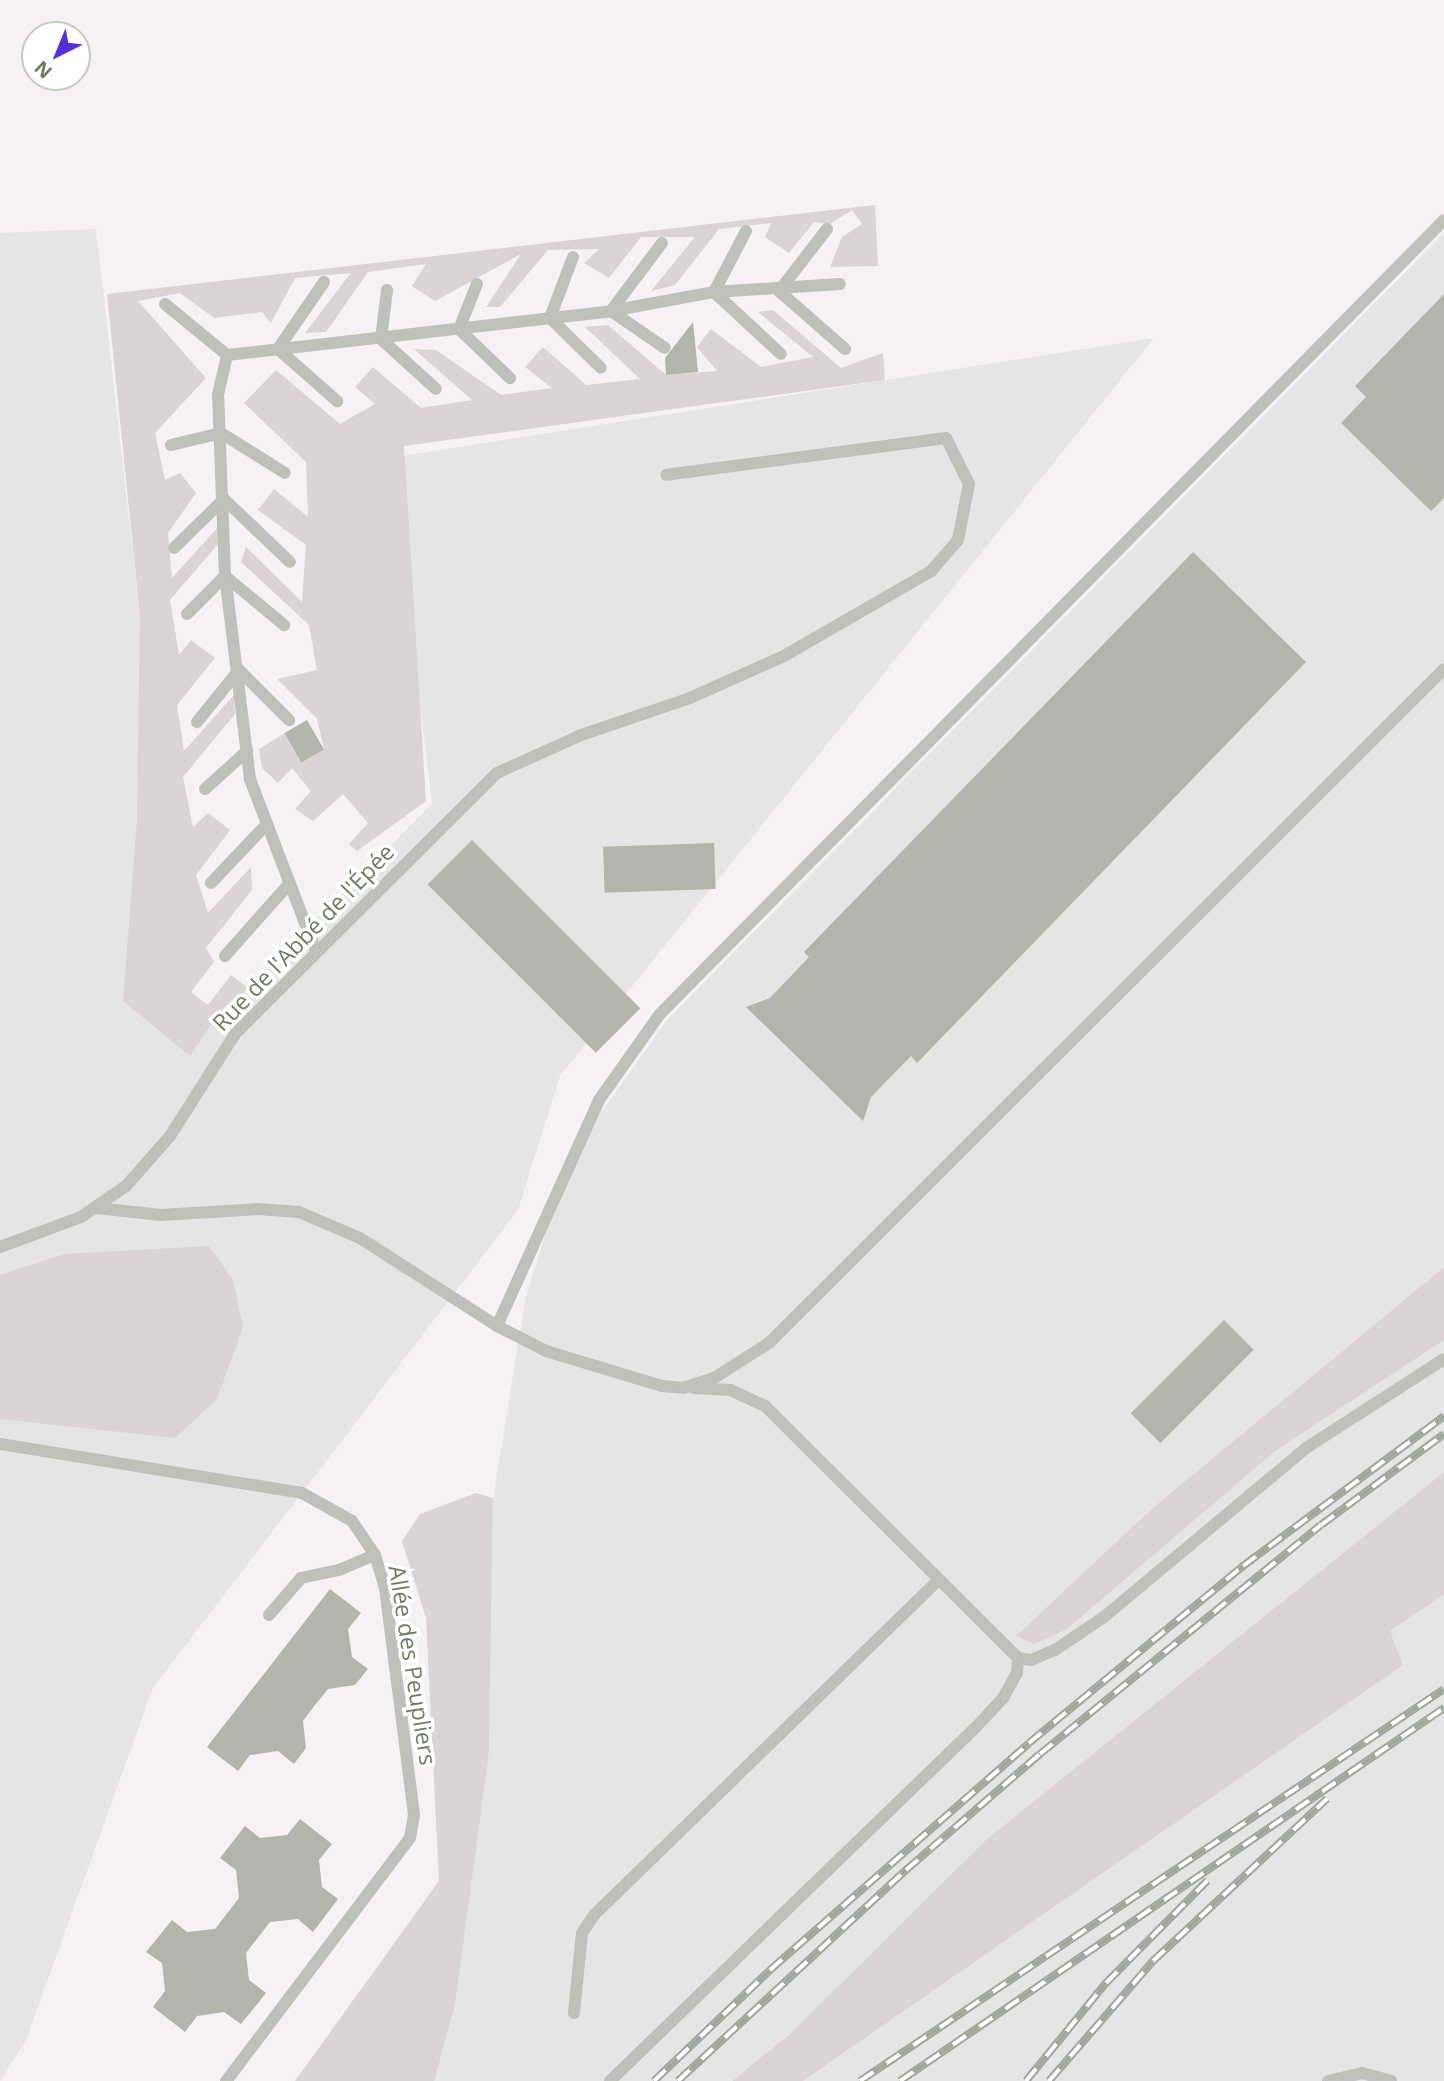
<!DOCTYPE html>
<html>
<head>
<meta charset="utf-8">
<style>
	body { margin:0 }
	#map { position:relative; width:1444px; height:2081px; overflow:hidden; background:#f5f1f5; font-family:"Open Sans",sans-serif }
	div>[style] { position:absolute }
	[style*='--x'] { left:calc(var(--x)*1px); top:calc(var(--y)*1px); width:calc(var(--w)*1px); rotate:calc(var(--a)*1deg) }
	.built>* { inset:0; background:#e6e5e5 }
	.green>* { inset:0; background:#dbd3d6 }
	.building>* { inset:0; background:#b1b5aa; transform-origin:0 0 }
	.minor>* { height:12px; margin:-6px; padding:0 6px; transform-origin:6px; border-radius:6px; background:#bec1b9 }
	.rail>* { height:8px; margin-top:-4px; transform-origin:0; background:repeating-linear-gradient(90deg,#fff 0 16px,#a0a69a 0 32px); box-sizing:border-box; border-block:2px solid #a0a69a }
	span { translate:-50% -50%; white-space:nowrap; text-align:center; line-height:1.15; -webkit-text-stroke:7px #fff; paint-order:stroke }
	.street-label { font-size:23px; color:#6f7a62 }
	.north { position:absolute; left:21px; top:21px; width:70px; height:70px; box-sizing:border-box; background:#fff; border:2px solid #c5cac0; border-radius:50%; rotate:223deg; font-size:19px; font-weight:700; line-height:28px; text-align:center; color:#6f7a62 }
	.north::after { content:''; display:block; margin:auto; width:24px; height:32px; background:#572fd7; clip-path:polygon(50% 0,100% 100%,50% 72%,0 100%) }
</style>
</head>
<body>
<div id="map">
	<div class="built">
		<i style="clip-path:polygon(96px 229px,190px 1055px,210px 1026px,432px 804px,408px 602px,402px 456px,1154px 338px,560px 1076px,518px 1210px,153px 1688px,26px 2040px,0 2081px,0 233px)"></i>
		<i style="clip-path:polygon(1444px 233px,1444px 1267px,1155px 1506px,1274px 1452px,1444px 1340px,1444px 1472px,988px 1838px,790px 2034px,732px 2081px,434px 2081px,455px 2005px,489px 1753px,493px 1498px,526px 1297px,545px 1235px,595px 1121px,668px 1019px)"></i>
		<i style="clip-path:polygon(1444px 1595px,1444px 2081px,803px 2081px,1403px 1665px,1390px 1631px)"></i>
	</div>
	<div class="green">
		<i style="clip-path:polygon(875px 205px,878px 266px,830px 267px,842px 237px,862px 224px,852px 210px,830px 224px,814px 222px,789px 253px,765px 237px,771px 223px,719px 229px,675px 285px,651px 291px,695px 237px,641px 237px,609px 278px,584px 263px,599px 249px,548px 250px,500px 307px,486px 307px,521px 254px,435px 301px,412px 286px,426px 264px,368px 272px,326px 332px,305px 333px,351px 273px,295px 278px,271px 323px,262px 312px,214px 318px,180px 293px,138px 301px,206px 378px,155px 433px,165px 480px,180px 473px,196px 493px,168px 533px,172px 578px,218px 527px,218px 544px,170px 600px,179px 655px,191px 640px,215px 658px,177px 705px,184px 751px,234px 695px,235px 714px,183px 777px,193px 827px,208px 813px,230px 830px,196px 875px,208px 913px,251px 867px,252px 890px,206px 948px,214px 962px,191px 992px,208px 1005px,231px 975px,248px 988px,210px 1026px,190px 1056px,123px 1001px,137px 819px,140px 616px,107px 294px)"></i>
		<i style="clip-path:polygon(773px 310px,841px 368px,883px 353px,885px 380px,404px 446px,426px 801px,357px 851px,349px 844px,368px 823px,343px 794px,313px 821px,295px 809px,311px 791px,292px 768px,278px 783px,262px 768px,259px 749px,285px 733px,302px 762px,324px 749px,317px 719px,277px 679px,317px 670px,309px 625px,241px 562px,246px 547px,302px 602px,306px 545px,258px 510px,274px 489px,308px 517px,306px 462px,244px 403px,276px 370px,340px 424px,375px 404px,355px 387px,373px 367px,421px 408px,472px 400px,414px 349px,436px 350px,501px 395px,552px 388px,525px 367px,543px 347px,586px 385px,640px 379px,585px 327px,608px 325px,666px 375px,717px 371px,697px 347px,711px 329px,761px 367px,813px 357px,758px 312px)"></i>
		<i style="clip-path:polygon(209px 1246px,233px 1280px,243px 1327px,217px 1399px,175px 1438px,0 1419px,0 1275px,64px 1254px)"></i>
		<i style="clip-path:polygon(1444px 1267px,1444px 1340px,1274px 1452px,1067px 1629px,1034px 1644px,1016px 1636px,1155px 1506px)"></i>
		<i style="clip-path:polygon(1444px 1472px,1444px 1595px,1390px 1631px,1403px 1665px,803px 2081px,732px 2081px,790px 2034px,988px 1838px)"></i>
		<i style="clip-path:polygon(476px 1493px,493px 1498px,489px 1753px,455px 2005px,434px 2081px,295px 2081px,439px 1881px,426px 1618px,402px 1541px,420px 1514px)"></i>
	</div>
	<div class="building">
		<i style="clip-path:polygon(1444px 294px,1444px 498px,1431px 511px,1341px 423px,1366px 397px,1355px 386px)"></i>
		<i style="clip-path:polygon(693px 322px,698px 372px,666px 375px,665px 358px)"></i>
		<i style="clip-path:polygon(1193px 552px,1306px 662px,917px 1063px,911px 1056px,871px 1097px,863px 1121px,746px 1007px,770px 998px,809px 957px,804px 952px)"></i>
		<i style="left:307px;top:720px;width:34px;height:26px;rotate:60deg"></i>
		<i style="left:472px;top:840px;width:238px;height:63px;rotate:45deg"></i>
		<i style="left:714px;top:843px;width:46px;height:111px;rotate:88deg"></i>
		<i style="left:1224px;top:1320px;width:42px;height:132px;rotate:45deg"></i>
		<i style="clip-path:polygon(330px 1589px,361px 1613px,348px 1629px,352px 1657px,368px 1669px,355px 1685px,328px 1689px,315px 1705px,303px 1721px,306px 1748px,294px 1764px,278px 1751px,250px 1755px,238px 1771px,207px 1747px)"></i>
		<i style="clip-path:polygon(300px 1819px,332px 1844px,319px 1860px,322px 1887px,338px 1899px,313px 1932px,298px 1919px,270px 1922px,246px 1953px,249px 1980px,266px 1993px,241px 2024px,224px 2012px,197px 2016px,185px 2032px,153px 2007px,165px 1991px,162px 1963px,146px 1952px,172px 1920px,187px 1932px,215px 1929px,239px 1898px,236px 1870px,220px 1858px,245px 1826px,260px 1838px,287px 1835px)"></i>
	</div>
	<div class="minor">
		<i style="--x:827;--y:229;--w:78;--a:127.7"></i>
		<i style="--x:779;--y:291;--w:88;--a:41.3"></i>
		<i style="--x:746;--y:231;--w:69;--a:117.7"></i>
		<i style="--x:714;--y:292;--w:91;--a:42.8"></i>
		<i style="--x:662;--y:243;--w:85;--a:126.9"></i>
		<i style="--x:611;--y:311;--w:65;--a:34.4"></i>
		<i style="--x:573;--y:257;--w:65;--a:110.7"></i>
		<i style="--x:550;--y:318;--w:71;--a:44.4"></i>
		<i style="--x:324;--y:282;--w:81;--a:124.5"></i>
		<i style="--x:278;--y:349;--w:79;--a:41.4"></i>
		<i style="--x:477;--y:284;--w:48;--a:111.8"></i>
		<i style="--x:459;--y:329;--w:71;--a:43.9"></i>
		<i style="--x:387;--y:290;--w:49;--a:97"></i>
		<i style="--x:381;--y:339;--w:74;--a:42.3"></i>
		<i style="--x:165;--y:304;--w:80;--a:39.4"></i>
		<i style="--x:171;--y:445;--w:51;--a:-13.5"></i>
		<i style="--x:221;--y:433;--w:75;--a:32"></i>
		<i style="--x:174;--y:548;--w:70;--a:-44.4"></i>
		<i style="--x:224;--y:499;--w:91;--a:43.7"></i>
		<i style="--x:187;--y:614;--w:54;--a:-45"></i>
		<i style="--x:225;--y:576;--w:77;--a:39.7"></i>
		<i style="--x:197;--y:722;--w:67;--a:-51.1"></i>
		<i style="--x:239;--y:670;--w:71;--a:45"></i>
		<i style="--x:205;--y:789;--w:57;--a:-42.1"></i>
		<i style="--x:211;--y:883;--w:80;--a:-46.5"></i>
		<i style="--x:316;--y:952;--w:185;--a:-110.9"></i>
		<i style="--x:250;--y:779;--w:205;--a:-97"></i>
		<i style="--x:225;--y:576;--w:181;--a:-92.2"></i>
		<i style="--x:218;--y:395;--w:41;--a:-77.3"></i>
		<i style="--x:227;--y:355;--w:387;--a:-6.5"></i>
		<i style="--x:611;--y:311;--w:105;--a:-10.5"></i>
		<i style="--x:714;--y:292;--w:126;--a:-3.6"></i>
		<i style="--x:225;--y:956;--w:96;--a:-48.4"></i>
		<i style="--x:97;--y:1208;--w:64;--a:6.2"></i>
		<i style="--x:161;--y:1215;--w:97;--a:-3.5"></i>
		<i style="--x:258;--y:1209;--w:41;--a:4.2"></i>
		<i style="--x:299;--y:1212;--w:66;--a:23.1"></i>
		<i style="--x:360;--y:1238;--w:163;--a:32.7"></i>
		<i style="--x:497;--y:1326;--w:55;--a:27"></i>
		<i style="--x:546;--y:1351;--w:121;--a:16.8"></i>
		<i style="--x:662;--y:1386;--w:21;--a:5"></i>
		<i style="--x:683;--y:1388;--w:33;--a:-18"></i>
		<i style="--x:714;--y:1378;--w:65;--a:-32.5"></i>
		<i style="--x:769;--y:1343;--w:954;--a:-44.96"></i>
		<i style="--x:0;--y:1247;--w:86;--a:-20.3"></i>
		<i style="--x:81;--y:1217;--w:55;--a:-34.6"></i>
		<i style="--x:126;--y:1186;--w:67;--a:-48.7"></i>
		<i style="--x:170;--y:1136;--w:121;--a:-57.5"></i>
		<i style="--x:235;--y:1034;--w:370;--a:-44.9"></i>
		<i style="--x:497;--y:773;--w:92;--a:-24.3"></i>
		<i style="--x:581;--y:735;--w:115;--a:-18.7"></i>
		<i style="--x:690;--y:698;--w:103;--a:-24.1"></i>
		<i style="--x:784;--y:656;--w:170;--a:-30"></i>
		<i style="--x:931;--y:571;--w:41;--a:-48.9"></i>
		<i style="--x:958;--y:540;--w:57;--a:-78.9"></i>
		<i style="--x:969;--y:484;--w:51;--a:-116.6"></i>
		<i style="--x:946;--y:438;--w:282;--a:172.5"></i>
		<i style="--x:497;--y:1326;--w:248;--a:-65.7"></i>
		<i style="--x:599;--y:1100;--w:105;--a:-54.7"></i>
		<i style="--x:660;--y:1014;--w:1116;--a:-45.36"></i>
		<i style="--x:0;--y:1444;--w:306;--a:9.2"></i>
		<i style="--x:302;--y:1493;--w:57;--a:29.2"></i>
		<i style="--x:352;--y:1521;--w:41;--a:55.9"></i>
		<i style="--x:375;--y:1555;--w:34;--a:73"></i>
		<i style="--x:385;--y:1588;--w:229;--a:82.7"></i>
		<i style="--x:414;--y:1815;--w:23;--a:100"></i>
		<i style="--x:410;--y:1838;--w:305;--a:127.1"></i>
		<i style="--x:269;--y:1615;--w:49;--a:-49.1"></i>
		<i style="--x:301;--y:1578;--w:39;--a:-12"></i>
		<i style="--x:339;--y:1570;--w:39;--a:-23"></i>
		<i style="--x:1018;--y:1658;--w:13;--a:9"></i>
		<i style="--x:1031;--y:1660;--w:26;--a:-23"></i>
		<i style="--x:1055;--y:1650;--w:59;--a:-34"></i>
		<i style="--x:1104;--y:1617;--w:263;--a:-39.9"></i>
		<i style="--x:1306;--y:1448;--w:164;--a:-32.8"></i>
		<i style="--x:574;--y:2013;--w:80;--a:-84.3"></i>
		<i style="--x:582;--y:1933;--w:22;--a:-56"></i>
		<i style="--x:594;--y:1915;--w:479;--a:-44.2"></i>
		<i style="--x:610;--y:2081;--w:509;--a:-44.05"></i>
		<i style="--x:976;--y:1727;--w:40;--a:-47"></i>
		<i style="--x:1003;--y:1698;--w:29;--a:-61"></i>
		<i style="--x:1017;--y:1673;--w:15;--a:-86"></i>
		<i style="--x:1018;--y:1658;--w:357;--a:-135.1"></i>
		<i style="--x:765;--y:1406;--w:38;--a:-155"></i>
		<i style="--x:731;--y:1390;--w:37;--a:-177"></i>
		<i style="--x:1328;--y:2081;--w:35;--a:-13"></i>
		<i style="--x:1362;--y:2073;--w:30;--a:15"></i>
	</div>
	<div class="rail">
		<i style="--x:654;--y:2081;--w:161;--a:-43.7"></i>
		<i style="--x:770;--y:1970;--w:344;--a:-41.2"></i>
		<i style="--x:1029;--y:1743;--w:278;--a:-39.6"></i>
		<i style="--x:1243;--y:1566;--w:251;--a:-36.7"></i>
		<i style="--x:678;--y:2081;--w:311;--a:-42.8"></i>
		<i style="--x:906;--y:1870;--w:177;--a:-40.9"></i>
		<i style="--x:1040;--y:1754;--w:362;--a:-39.2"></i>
		<i style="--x:1321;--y:1525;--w:153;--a:-36.5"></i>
		<i style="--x:860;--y:2081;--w:703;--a:-33.87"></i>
		<i style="--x:900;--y:2081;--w:660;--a:-34.44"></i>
		<i style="--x:1026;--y:2081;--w:127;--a:-50.8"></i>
		<i style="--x:1106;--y:1983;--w:144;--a:-45.3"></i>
		<i style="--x:1049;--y:2081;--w:159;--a:-49.1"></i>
		<i style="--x:1153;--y:1961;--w:238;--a:-43"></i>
	</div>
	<div class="street-label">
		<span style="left:303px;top:937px;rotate:-46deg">Rue de l'Abbé de l'Épée</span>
		<span style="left:413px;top:1665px;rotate:81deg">Allée des Peupliers</span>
	</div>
	<div class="north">N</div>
</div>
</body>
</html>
